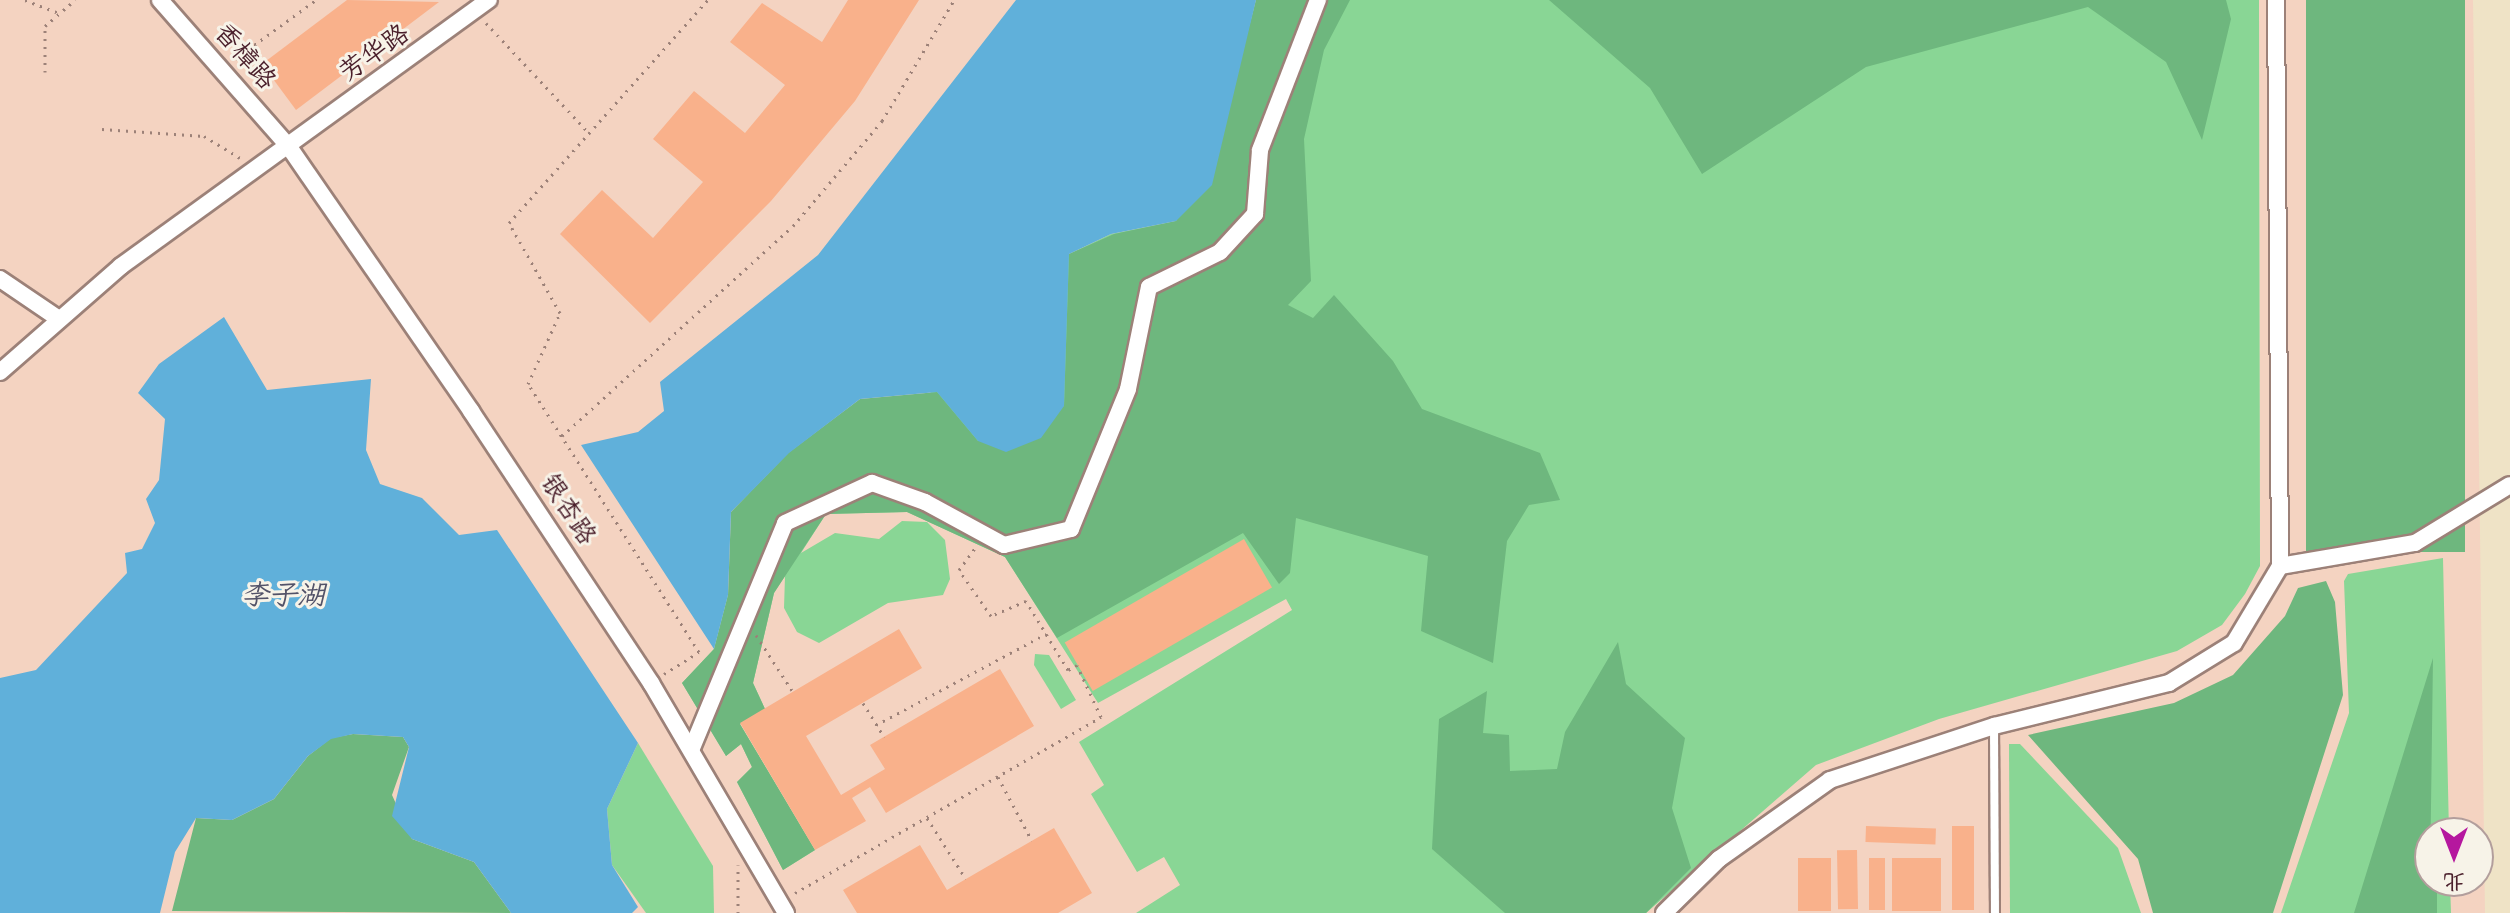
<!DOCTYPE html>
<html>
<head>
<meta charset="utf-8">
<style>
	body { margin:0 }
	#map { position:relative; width:2510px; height:913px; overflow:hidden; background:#efe3c6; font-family:Dekko,"LXGW WenKai TC",sans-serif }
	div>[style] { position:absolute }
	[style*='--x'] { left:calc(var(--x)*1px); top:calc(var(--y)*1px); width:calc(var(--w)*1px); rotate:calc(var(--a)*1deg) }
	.built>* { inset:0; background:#f4d3c1 }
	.green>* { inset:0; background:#89d695 }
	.forest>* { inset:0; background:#6eb77e; transform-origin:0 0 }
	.water>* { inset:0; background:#60b0da }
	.building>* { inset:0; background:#f9b18b; transform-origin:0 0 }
	.path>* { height:3px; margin-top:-1.5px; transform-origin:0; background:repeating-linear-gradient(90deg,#9c8178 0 2px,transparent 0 8px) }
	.roads { filter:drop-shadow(2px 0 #9c8178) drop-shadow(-2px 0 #9c8178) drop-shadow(0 2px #9c8178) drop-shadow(0 -2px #9c8178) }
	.service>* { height:8px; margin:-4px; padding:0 4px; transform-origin:4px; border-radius:4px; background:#fff }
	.minor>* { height:16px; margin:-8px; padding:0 8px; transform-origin:8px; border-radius:8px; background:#fff }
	span { translate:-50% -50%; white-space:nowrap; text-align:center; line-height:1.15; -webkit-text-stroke:6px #f7f3e8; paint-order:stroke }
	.street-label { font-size:26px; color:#4a1f2b }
	.water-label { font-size:28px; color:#525268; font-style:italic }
	.north { position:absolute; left:2414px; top:817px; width:80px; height:80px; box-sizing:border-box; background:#f7f3e8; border:2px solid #b29e9c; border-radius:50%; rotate:180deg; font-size:22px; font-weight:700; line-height:32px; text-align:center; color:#4a1f2b }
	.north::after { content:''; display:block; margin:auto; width:28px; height:36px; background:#b5179e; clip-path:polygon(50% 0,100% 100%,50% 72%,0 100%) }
</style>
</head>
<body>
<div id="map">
	<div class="built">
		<i style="clip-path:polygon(evenodd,0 0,2473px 0,2485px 913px,0 913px,0 0,2430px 833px,2478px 833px,2478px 881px,2430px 881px,2430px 833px)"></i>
	</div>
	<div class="green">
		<i style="clip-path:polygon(1256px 0,2259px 0,2260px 566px,2245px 594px,2222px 625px,2177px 651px,1939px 719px,1816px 765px,1646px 913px,1136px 913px,1180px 885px,1164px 857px,1137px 872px,1091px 794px,1104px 785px,1079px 742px,1292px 610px,1286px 599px,1098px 703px,1005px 557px,907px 512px,826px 514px,801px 553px,835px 533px,879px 539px,902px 521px,927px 522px,945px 540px,950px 579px,943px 595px,888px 603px,819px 643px,797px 632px,784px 608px,785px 576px,774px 593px,753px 683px,765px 709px,740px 724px,815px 850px,783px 870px,737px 782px,752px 767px,741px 744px,726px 756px,682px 683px,714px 649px,728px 595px,1069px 254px,1111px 234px,1176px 221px,1212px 185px)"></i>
		<i style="clip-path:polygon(2443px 558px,2449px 833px,2430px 833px,2430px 881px,2450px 881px,2451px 913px,2281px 913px,2349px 713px,2344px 581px,2348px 574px)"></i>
		<i style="clip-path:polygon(1035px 654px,1049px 655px,1076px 700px,1061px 709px,1034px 665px)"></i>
		<i style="clip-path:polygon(638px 743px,713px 866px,714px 913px,646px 913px,612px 865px,607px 809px)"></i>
		<i style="clip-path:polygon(2009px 744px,2020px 744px,2118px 848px,2141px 913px,2010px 913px)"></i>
	</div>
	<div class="forest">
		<i style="clip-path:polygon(1256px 0,1350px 0,1324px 50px,1304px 139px,1311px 281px,1288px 305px,1313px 318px,1334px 295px,1393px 361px,1422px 409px,1540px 453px,1560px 500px,1529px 505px,1507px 541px,1493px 663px,1421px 631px,1428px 556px,1296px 518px,1290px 573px,1279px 584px,1243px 533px,1057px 638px,1005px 557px,907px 512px,826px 514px,774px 593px,753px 683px,765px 709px,740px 724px,815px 850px,783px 870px,737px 782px,752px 767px,741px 744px,726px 756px,682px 683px,714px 649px,728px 595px,731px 512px,788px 453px,860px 399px,937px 392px,978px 441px,1064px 406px,1069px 254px,1114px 234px,1176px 221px,1238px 69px)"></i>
		<i style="clip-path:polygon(1549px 0,2226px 0,2231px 19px,2202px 140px,2166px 62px,2088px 7px,1866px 67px,1702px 174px,1650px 88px)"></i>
		<i style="left:2306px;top:0;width:159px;height:552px"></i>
		<i style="clip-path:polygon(2326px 581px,2335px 602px,2343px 695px,2273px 913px,2153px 913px,2138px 859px,2028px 735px,2174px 703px,2233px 675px,2285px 616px,2298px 588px)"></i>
		<i style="clip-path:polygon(1618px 642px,1626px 684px,1685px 738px,1672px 808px,1691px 868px,1646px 913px,1505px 913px,1432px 849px,1439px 719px,1487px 691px,1483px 733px,1509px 735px,1510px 771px,1557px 769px,1565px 732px)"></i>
		<i style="clip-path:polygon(2433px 658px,2430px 881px,2437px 881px,2437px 913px,2354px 913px)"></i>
		<i style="clip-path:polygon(353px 734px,403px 737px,409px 747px,392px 795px,412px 839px,474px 862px,511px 913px,172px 911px,196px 818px,232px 820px,274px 799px,308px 756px,331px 738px)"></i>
	</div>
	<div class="water">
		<i style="clip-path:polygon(1016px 0,1256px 0,1212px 185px,1176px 221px,1111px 234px,1069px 254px,1064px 406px,1041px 438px,1006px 452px,978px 441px,937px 392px,860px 399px,789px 453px,731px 512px,728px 595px,714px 649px,581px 445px,638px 432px,664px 411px,660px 382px,818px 255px)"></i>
		<i style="clip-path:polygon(224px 317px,267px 390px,371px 379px,366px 450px,380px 484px,422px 498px,459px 535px,497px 530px,638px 743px,607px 809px,612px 865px,638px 907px,632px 913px,511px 913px,474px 862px,412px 839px,392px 816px,409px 747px,403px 737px,353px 734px,331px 739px,308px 756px,274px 799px,232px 820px,196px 818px,175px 852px,160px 913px,0 913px,0 678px,36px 670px,127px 573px,125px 553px,142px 549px,155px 523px,146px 499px,159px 480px,165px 419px,138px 393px,159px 364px)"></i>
	</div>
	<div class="building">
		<i style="clip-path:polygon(347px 0,439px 2px,296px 110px,262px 64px)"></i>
		<i style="clip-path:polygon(848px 0,919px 0,855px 101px,771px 201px,650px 323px,560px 234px,602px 190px,653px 238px,703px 182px,653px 139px,694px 91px,745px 133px,785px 85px,730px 42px,762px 3px,822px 42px)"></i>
		<i style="left:1244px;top:539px;width:56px;height:207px;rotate:60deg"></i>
		<i style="clip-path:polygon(899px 629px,922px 668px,806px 736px,841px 795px,885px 769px,870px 745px,1000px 669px,1034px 726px,886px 813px,870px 787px,852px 798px,866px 821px,815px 850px,740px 723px)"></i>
		<i style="left:1866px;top:826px;width:70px;height:16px;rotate:2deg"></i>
		<i style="left:1952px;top:826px;width:22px;height:84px"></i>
		<i style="clip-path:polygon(1054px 828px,1092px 893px,1058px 913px,857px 913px,843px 890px,920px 845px,947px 890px)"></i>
		<i style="left:1857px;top:850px;width:59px;height:20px;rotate:89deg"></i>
		<i style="left:1798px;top:858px;width:33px;height:53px"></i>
		<i style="left:1869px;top:858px;width:16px;height:52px"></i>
		<i style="left:1892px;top:858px;width:49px;height:53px"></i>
	</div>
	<div class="path">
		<i style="--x:25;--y:0;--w:36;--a:21"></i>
		<i style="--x:486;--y:23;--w:152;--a:46.9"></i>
		<i style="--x:235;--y:59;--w:100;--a:-36.1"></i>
		<i style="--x:45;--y:72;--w:46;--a:-90"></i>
		<i style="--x:45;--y:26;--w:40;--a:-41"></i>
		<i style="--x:102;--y:129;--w:102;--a:3.9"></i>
		<i style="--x:204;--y:136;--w:42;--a:31.4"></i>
		<i style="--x:562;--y:436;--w:312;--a:-42.3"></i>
		<i style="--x:793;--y:226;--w:138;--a:-49.7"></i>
		<i style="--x:882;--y:121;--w:141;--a:-59.2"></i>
		<i style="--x:756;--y:635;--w:68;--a:57"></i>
		<i style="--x:664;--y:674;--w:41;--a:-32.2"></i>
		<i style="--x:699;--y:652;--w:318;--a:-122.5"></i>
		<i style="--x:528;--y:384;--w:78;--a:-65.7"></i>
		<i style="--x:560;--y:313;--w:103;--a:-119.5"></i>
		<i style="--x:509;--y:223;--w:299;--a:-48.3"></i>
		<i style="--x:863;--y:703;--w:40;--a:58"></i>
		<i style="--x:876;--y:725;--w:193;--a:-28.2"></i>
		<i style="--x:998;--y:777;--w:72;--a:62"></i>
		<i style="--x:927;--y:818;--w:72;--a:57.4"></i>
		<i style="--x:795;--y:893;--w:353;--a:-29.9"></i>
		<i style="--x:1101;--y:717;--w:57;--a:-114.8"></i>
		<i style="--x:1077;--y:665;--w:10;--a:151"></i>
		<i style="--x:1068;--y:670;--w:81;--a:-121.3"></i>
		<i style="--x:1026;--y:601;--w:38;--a:157"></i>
		<i style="--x:991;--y:616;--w:56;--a:-124.8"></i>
		<i style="--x:959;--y:570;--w:29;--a:-54"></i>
		<i style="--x:738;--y:913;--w:48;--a:-90"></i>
	</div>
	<div class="roads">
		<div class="service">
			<i style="--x:1994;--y:726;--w:187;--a:89.7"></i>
		</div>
		<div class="minor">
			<i style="--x:160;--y:0;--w:196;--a:48.7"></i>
			<i style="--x:289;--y:147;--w:321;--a:55.4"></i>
			<i style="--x:471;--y:411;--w:326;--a:56.5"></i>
			<i style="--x:651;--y:683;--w:267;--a:59.6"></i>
			<i style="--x:0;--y:279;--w:71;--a:34.1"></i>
			<i style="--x:0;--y:372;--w:161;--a:-41.2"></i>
			<i style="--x:121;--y:266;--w:454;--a:-35.9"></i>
			<i style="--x:2280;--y:566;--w:137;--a:-9.7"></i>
			<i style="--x:2415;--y:543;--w:111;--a:-31.4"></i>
			<i style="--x:692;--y:748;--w:243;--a:-67.5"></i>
			<i style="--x:785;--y:523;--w:96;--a:-24.7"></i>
			<i style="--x:872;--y:483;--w:56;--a:19.7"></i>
			<i style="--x:925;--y:502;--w:90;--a:28.6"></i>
			<i style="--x:1004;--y:545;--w:69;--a:-13.4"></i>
			<i style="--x:1071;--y:529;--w:151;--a:-67.8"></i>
			<i style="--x:1128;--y:389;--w:104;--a:-78.4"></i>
			<i style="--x:1149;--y:287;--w:79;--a:-26.2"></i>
			<i style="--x:1220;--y:252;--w:52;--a:-47.4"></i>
			<i style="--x:1255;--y:214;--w:64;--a:-85.5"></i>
			<i style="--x:1260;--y:150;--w:161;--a:-68.9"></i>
			<i style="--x:1664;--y:913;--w:77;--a:-44.5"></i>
			<i style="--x:1719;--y:859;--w:136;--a:-35.4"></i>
			<i style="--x:1830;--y:780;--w:173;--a:-18.2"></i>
			<i style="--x:1994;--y:726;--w:180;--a:-13.8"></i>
			<i style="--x:2169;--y:683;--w:76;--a:-31.6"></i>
			<i style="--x:2234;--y:643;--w:90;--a:-59.1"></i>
			<i style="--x:2280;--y:566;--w:566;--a:-90.4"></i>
		</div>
	</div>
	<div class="street-label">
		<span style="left:376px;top:55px;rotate:-35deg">芳华路</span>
		<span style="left:243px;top:58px;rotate:49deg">香樟路</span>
		<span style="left:566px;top:511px;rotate:57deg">银杏路</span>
	</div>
	<div class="water-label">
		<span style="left:283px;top:599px">李子湖</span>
	</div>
	<div class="north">北</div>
</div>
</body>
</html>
